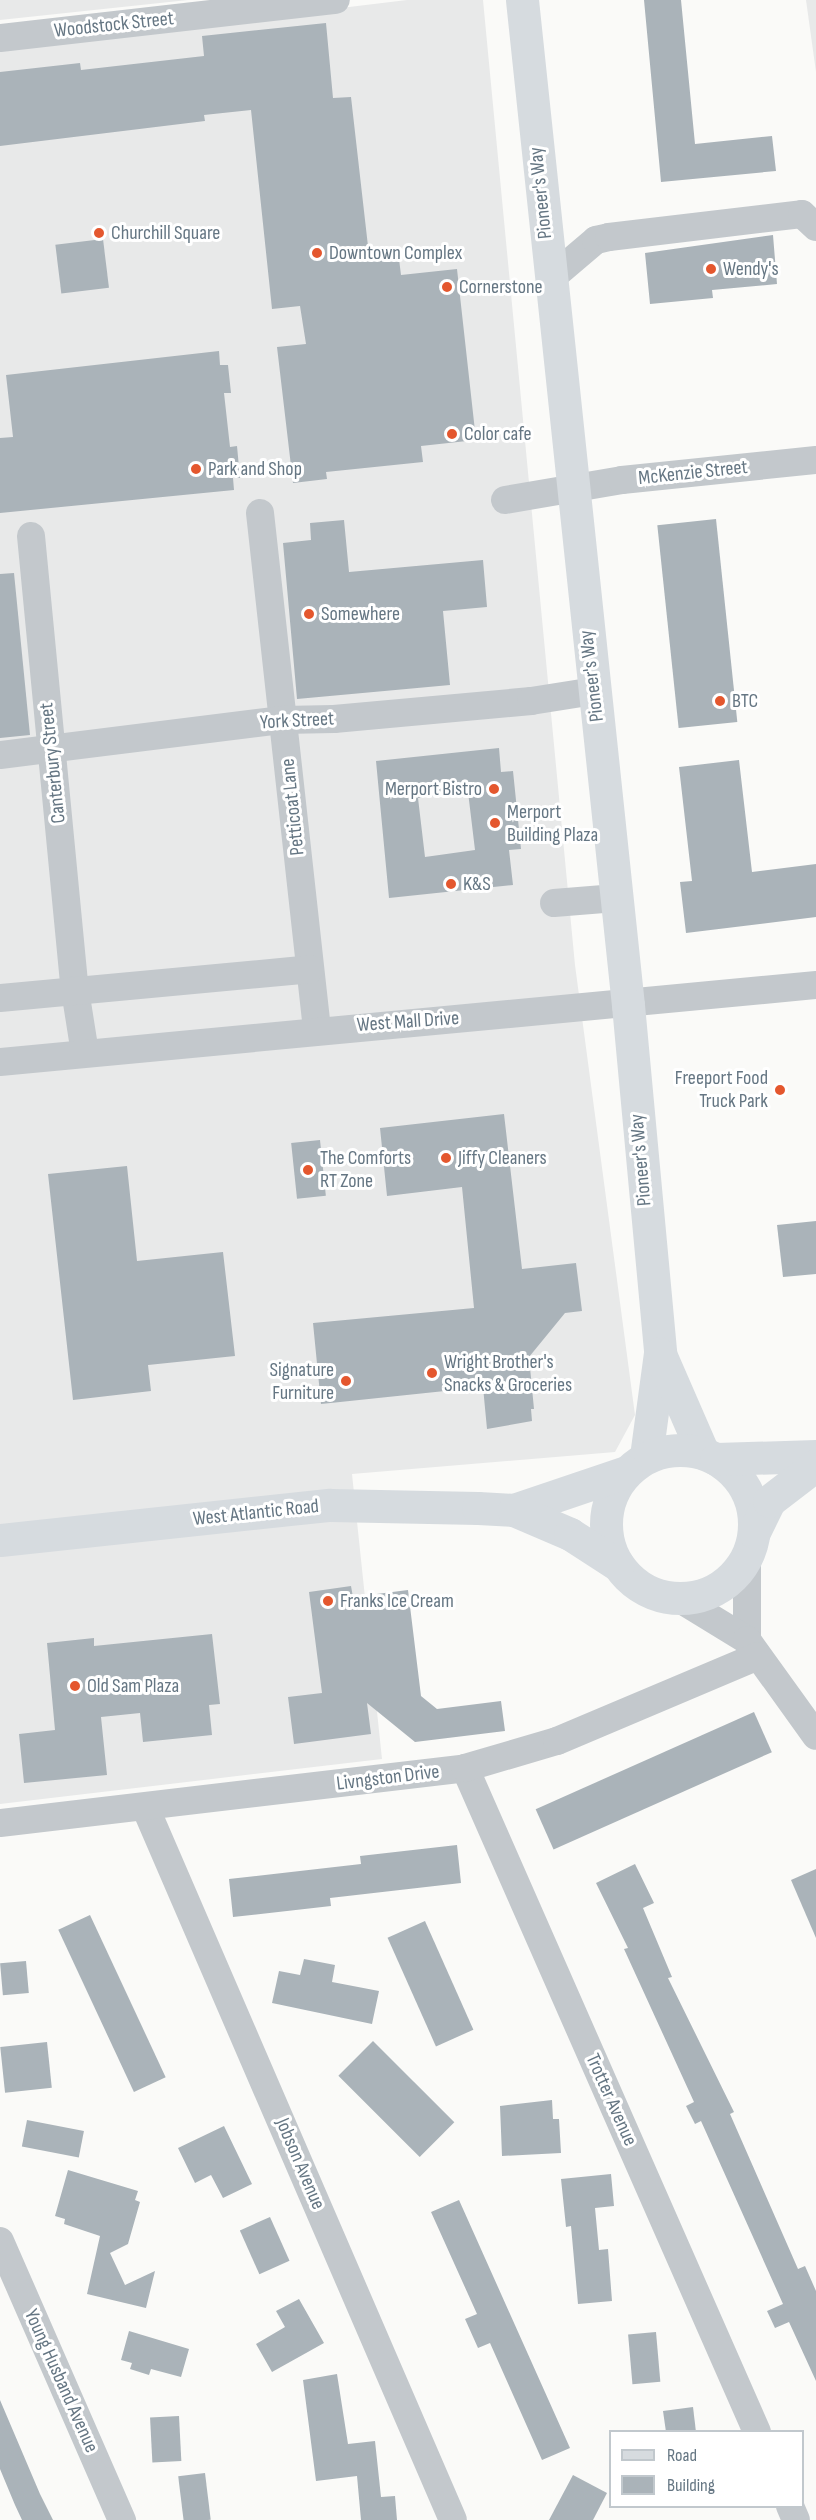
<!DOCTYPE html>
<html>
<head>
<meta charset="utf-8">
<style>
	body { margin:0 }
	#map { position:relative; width:816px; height:2520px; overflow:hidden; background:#fafaf8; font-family:"Sofia Sans Condensed",sans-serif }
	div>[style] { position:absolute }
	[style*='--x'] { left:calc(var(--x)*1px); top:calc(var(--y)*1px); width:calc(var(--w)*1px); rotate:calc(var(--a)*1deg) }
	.built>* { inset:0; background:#e8e9e9 }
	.building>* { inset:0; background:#aab3b9; transform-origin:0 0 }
	.minor>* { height:28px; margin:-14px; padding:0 14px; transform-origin:14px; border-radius:14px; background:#c3c8cc }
	.major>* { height:33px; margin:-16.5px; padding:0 16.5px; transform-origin:16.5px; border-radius:16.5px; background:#d6dbdf }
	.major>.ring { margin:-16.5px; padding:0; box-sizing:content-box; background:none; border:33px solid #d6dbdf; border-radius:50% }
	.dots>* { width:16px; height:16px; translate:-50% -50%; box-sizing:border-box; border:3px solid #fff; border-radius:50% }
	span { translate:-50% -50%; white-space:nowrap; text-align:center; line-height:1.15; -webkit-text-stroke:6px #fff; paint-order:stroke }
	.street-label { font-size:20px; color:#657683 }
	.poi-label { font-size:20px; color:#657683 }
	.left { translate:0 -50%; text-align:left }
	.right { translate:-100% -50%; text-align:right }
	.legend { position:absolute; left:609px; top:2430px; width:195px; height:78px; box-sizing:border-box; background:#fff; border:2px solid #c1c8cd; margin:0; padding:8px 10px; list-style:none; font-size:18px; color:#657683 }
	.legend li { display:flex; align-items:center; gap:12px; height:30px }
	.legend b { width:30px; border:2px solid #c1c8cd }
</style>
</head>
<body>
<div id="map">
	<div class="built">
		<i style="clip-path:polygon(0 0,188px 0,0 20px)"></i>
		<i style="clip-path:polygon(407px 0,483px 0,575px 965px,635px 1415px,615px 1452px,352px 1474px,382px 1759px,0 1804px,0 49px)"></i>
		<i style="clip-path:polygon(806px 0,816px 0,816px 72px)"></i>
	</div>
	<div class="building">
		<i style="clip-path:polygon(644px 0,681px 0,695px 144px,772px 136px,776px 171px,661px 182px)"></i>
		<i style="clip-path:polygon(326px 23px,333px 98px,351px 97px,369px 255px,398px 251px,401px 275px,457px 269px,476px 440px,421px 446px,423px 462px,326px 472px,327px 479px,293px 483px,277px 347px,306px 344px,300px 306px,272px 309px,251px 110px,204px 115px,205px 121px,0 146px,0 72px,80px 63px,81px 70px,204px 56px,202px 36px)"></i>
		<i style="clip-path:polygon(773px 235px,777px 284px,712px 290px,713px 298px,650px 304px,645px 253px)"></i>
		<i style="left:103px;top:239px;width:49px;height:48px;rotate:83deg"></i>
		<i style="clip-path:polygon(219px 351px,220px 365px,228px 365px,231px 393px,224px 393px,230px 447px,237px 446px,240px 478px,233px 478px,234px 490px,0 513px,0 438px,13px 437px,6px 375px)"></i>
		<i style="left:716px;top:519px;width:204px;height:59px;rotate:84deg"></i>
		<i style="clip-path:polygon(344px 520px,349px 572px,483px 560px,487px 607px,443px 611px,450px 685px,297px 699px,283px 543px,311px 540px,310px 523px)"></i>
		<i style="clip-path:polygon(14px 573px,30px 735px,0 738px,0 574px)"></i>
		<i style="clip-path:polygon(evenodd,499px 748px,501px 772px,513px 771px,521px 849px,509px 850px,513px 885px,389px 898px,376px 761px,499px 748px,468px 792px,475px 850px,425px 857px,418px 798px,468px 792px)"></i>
		<i style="clip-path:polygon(739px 760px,752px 872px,816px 864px,816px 917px,686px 933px,680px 882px,692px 881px,679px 767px)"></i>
		<i style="clip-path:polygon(504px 1114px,522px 1269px,576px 1263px,582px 1311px,565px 1313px,529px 1357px,534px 1409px,531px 1409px,532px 1421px,487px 1429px,483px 1387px,321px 1404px,313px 1323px,474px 1308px,462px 1187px,387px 1196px,380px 1128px)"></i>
		<i style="left:320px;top:1140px;width:56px;height:29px;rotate:84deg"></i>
		<i style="clip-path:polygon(127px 1166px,137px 1261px,223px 1252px,235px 1356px,148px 1365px,151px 1391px,73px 1400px,48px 1174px)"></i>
		<i style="clip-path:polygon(816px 1221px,816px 1274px,783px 1277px,777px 1225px)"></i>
		<i style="clip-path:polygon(351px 1586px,353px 1597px,408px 1590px,421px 1696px,437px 1709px,501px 1701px,505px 1731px,415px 1742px,367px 1703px,371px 1734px,294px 1744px,288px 1697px,322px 1693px,309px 1592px)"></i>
		<i style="clip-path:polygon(212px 1634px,220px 1704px,209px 1705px,212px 1735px,143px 1742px,140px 1713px,101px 1717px,107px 1775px,24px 1783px,19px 1734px,55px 1730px,47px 1643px,94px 1638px,94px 1646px)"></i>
		<i style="left:754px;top:1712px;width:44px;height:239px;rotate:66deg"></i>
		<i style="clip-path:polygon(457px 1845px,461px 1883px,330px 1898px,331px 1906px,233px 1917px,229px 1879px,361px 1864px,360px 1856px)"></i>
		<i style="clip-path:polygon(635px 1864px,654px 1903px,643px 1908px,672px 1977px,668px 1978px,734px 2112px,730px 2114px,798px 2269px,805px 2266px,816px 2291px,816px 2381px,789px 2322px,775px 2328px,767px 2311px,783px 2304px,701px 2121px,695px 2124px,686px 2106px,694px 2102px,624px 1949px,628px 1948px,596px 1883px)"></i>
		<i style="clip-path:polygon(816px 1869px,816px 1938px,791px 1880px)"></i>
		<i style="left:90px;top:1915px;width:179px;height:35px;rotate:65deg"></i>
		<i style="left:425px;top:1921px;width:119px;height:41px;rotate:66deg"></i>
		<i style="clip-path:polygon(304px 1959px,335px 1965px,332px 1982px,379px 1991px,372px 2024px,272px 2003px,279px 1971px,300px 1975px)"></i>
		<i style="left:26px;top:1961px;width:32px;height:26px;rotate:85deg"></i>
		<i style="left:373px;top:2041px;width:115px;height:49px;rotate:45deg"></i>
		<i style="left:47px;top:2042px;width:46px;height:47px;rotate:84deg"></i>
		<i style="clip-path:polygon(552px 2100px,553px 2119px,559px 2119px,561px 2153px,502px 2156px,500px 2106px)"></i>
		<i style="left:27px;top:2120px;width:58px;height:27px;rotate:11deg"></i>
		<i style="clip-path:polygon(224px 2126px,252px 2184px,223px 2198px,211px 2175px,195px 2183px,178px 2148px)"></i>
		<i style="clip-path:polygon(68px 2170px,138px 2191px,135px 2200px,140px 2202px,128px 2244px,110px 2253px,125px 2285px,155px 2271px,146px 2308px,87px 2294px,100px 2236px,64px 2224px,65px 2219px,55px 2216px)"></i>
		<i style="clip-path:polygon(611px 2174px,614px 2206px,595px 2208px,599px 2250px,608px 2249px,612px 2301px,578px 2304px,571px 2226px,566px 2227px,561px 2179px)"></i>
		<i style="clip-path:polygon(459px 2200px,570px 2448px,542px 2460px,490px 2343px,478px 2348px,465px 2319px,477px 2314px,431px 2212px)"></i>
		<i style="left:270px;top:2217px;width:48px;height:33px;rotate:66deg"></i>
		<i style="clip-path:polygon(299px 2299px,324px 2343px,272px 2372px,256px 2344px,285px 2327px,276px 2311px)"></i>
		<i style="clip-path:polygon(129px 2331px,189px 2349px,181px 2377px,151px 2369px,149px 2375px,130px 2369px,132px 2363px,121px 2360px)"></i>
		<i style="left:656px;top:2332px;width:50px;height:28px;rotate:85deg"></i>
		<i style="clip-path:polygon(337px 2374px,348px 2444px,375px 2441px,381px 2497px,395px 2496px,397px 2520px,361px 2520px,357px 2476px,316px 2481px,303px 2380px)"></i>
		<i style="clip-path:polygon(0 2400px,40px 2494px,53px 2520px,22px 2520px,15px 2505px,0 2469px)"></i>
		<i style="clip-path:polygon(693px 2407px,696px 2432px,666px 2432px,663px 2411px)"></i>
		<i style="left:179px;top:2416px;width:45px;height:29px;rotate:87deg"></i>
		<i style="left:205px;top:2473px;width:47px;height:27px;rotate:83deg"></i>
		<i style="clip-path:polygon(573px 2475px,607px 2493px,593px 2520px,549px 2520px)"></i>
	</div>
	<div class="minor">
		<i style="--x:0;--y:38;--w:338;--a:-6.5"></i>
		<i style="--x:550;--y:279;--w:60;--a:-40.3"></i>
		<i style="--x:596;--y:240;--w:13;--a:-13"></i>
		<i style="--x:609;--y:237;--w:194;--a:-6.8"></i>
		<i style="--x:802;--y:214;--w:19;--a:43"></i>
		<i style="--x:505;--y:500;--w:119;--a:-9.7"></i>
		<i style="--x:622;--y:480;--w:195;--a:-5.9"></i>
		<i style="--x:260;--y:513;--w:519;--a:83.7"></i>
		<i style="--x:31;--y:536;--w:456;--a:84.5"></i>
		<i style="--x:75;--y:990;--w:64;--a:81"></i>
		<i style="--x:0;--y:755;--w:285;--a:-7.1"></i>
		<i style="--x:283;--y:720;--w:51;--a:-1.1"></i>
		<i style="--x:334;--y:719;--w:198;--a:-5.2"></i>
		<i style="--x:531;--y:701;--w:64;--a:-9"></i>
		<i style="--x:554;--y:903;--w:62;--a:-4.6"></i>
		<i style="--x:0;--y:998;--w:311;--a:-5.3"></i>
		<i style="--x:0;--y:1062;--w:820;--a:-5.39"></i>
		<i style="--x:747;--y:1557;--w:83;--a:90"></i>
		<i style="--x:680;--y:1599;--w:79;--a:31.5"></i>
		<i style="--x:747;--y:1640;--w:118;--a:54.3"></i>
		<i style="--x:465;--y:1768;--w:725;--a:66.26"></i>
		<i style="--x:146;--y:1809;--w:774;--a:66.65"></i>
		<i style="--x:0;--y:1823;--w:468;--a:-6.7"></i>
		<i style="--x:465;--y:1768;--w:96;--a:-16.4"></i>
		<i style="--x:557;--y:1741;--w:218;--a:-22.9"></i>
		<i style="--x:0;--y:2241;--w:305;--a:66.4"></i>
		<i style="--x:790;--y:2506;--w:15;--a:67"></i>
	</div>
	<div class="major">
		<i style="--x:522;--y:0;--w:1011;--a:83.98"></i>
		<i style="--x:628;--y:1005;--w:349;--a:84.7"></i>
		<i style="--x:660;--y:1353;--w:105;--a:97.7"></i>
		<i style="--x:660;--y:1354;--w:108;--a:66.5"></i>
		<i class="ring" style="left:606px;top:1450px;width:115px;height:115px"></i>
		<i style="--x:716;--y:1459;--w:100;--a:-1.7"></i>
		<i style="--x:514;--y:1510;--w:118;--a:-18.7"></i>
		<i style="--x:754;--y:1532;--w:34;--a:-64"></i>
		<i style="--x:769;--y:1501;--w:59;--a:-37.5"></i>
		<i style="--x:0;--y:1540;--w:332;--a:-6.1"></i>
		<i style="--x:330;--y:1505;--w:148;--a:1.2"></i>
		<i style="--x:478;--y:1508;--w:36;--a:3"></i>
		<i style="--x:514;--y:1510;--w:61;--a:23.2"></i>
		<i style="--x:570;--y:1534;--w:57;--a:32.9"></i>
	</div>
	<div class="dots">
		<i style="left:99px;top:233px;background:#e4572e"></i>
		<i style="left:317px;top:253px;background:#e4572e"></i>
		<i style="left:711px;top:269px;background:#e4572e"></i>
		<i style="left:447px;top:287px;background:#e4572e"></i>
		<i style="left:452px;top:434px;background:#e4572e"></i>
		<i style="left:196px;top:469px;background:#e4572e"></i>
		<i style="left:309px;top:614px;background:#e4572e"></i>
		<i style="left:720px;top:701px;background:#e4572e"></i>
		<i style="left:494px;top:789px;background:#e4572e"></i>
		<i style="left:495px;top:823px;background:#e4572e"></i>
		<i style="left:451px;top:884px;background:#e4572e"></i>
		<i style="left:780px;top:1090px;background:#e4572e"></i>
		<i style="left:446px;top:1158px;background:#e4572e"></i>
		<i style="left:308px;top:1170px;background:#e4572e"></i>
		<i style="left:432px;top:1373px;background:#e4572e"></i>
		<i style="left:346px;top:1381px;background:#e4572e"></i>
		<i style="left:328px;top:1601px;background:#e4572e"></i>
		<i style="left:75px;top:1686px;background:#e4572e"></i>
	</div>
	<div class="street-label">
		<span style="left:114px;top:25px;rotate:-6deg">Woodstock Street</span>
		<span style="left:541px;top:193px;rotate:-96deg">Pioneer's Way</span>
		<span style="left:693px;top:473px;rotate:-6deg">McKenzie Street</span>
		<span style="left:592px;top:676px;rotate:-97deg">Pioneer's Way</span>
		<span style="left:297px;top:721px;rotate:-3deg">York Street</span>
		<span style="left:53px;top:763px;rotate:-96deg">Canterbury Street</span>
		<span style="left:293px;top:807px;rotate:-96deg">Petticoat Lane</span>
		<span style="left:408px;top:1022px;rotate:-4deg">West Mall Drive</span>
		<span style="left:641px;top:1160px;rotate:-95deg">Pioneer's Way</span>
		<span style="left:256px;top:1513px;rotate:-6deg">West Atlantic Road</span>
		<span style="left:388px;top:1778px;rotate:-7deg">Livngston Drive</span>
		<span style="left:611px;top:2100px;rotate:66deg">Trotter Avenue</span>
		<span style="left:300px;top:2164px;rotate:67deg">Jobson Avenue</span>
		<span style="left:61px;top:2381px;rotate:66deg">Young Husband Avenue</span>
	</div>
	<div class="poi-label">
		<span class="left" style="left:111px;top:233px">Churchill Square</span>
		<span class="left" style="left:329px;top:253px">Downtown Complex</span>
		<span class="left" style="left:723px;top:269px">Wendy's</span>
		<span class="left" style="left:459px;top:287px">Cornerstone</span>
		<span class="left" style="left:464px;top:434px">Color cafe</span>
		<span class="left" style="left:208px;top:469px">Park and Shop</span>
		<span class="left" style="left:321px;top:614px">Somewhere</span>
		<span class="left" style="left:732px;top:701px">BTC</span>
		<span class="right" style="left:482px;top:789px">Merport Bistro</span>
		<span class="left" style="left:507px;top:824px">Merport<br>Building Plaza</span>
		<span class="left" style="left:463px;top:884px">K&amp;S</span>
		<span class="right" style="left:768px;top:1090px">Freeport Food<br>Truck Park</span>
		<span class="left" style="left:320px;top:1170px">The Comforts<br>RT Zone</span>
		<span class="left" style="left:458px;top:1158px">Jiffy Cleaners</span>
		<span class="left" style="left:444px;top:1374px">Wright Brother's<br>Snacks &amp; Groceries</span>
		<span class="right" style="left:334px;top:1382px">Signature<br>Furniture</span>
		<span class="left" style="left:340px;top:1601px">Franks Ice Cream</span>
		<span class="left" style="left:87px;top:1686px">Old Sam Plaza</span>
	</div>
	<ul class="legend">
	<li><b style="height:8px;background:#d6dbdf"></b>Road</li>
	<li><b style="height:16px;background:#aab3b9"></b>Building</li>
	</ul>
</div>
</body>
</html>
